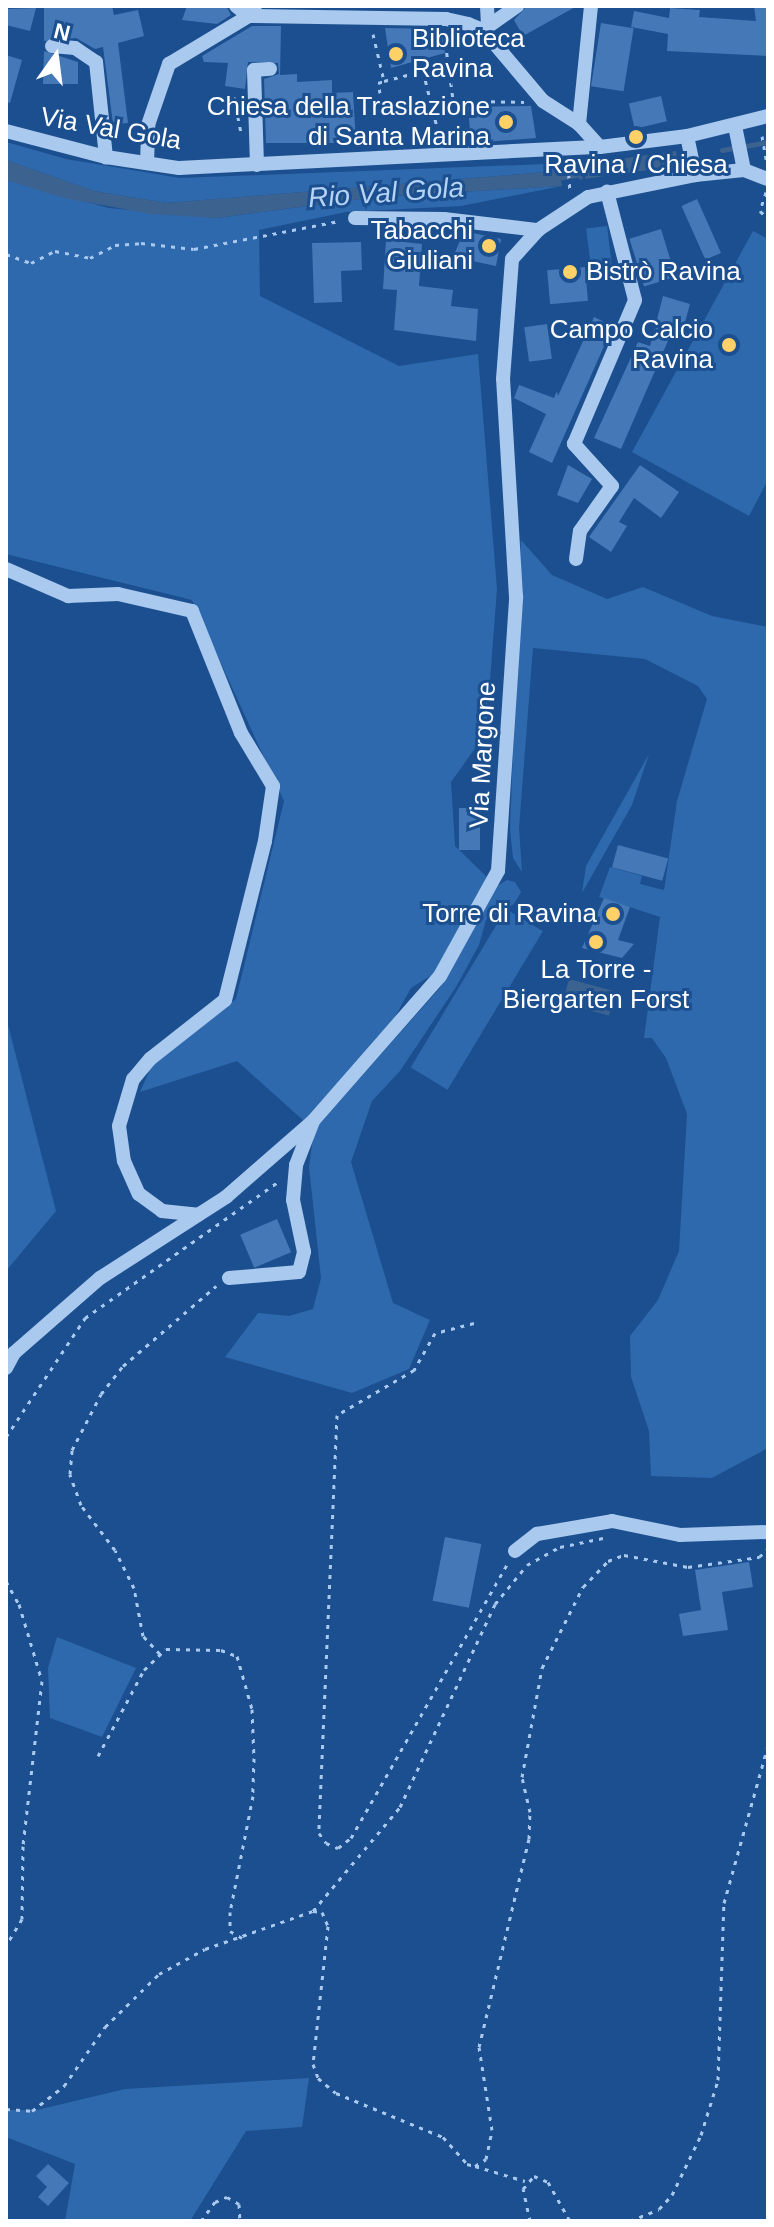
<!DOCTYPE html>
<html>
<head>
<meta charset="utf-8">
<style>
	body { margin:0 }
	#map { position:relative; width:774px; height:2227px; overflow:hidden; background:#1b4f8f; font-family:Arial,sans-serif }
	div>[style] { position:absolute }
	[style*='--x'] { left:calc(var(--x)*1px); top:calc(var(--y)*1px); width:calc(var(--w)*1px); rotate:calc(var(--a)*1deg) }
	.green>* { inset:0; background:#2e69ad; transform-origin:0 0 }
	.water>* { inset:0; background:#3c6290; transform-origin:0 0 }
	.stream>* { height:5px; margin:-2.5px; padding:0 2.5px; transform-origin:2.5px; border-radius:2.5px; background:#3c6290 }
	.building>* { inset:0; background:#4478b7; transform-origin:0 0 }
	.path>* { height:3px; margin-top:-1.5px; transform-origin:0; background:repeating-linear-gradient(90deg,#a9c9ee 0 4px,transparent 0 10px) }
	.minor>* { height:14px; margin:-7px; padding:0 7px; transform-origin:7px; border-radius:7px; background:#a9c9ee }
	.dots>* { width:22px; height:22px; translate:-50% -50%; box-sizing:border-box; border:4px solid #1b4f8f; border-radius:50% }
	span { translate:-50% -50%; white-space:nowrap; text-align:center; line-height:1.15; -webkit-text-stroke:6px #1b4f8f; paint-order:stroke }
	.poi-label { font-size:26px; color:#fff }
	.left { translate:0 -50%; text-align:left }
	.right { translate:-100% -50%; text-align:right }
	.street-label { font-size:26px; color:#fff }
	.water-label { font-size:28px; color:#b5d3f5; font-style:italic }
	.frame { position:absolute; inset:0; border:8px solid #fff; pointer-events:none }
	.north { position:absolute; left:16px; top:16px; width:80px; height:80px; -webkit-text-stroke:6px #1b4f8f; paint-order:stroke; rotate:14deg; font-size:22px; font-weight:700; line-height:32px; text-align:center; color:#fff }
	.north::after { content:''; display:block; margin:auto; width:28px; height:36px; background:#fff; clip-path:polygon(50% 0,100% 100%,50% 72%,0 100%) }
</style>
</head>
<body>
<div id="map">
	<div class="green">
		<i style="clip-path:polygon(6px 142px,66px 159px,180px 178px,545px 164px,559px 171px,167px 203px,94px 191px,6px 160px)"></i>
		<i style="clip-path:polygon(6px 180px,109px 208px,217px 218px,376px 197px,562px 186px,461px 206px,346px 212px,259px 230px,260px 296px,399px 366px,478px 354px,497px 589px,486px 733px,451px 782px,455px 846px,489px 879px,435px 973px,411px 988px,385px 1035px,304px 1121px,237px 1061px,140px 1092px,153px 1063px,236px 999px,284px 801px,192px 600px,6px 554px)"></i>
		<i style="left:607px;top:226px;width:40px;height:21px;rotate:83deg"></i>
		<i style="clip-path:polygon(753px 231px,768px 239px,768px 480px,749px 516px,632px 452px)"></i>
		<i style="clip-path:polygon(521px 540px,552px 575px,607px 599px,643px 587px,712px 616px,768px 627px,768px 1448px,712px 1478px,651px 1476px,649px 1431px,631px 1377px,630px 1336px,658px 1300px,679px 1251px,687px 1114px,666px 1058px,652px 1038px,644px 1038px,660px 917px,599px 897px,610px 867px,642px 876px,640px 884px,664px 890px,677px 801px,707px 699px,698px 686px,645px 659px,533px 648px,519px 828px,522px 872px,513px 858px,510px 829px)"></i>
		<i style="clip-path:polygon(649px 754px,632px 805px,582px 893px,586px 866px)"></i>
		<i style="clip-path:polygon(507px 880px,515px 882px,521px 892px,514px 904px,486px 920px,479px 945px,456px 987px,400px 1071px,372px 1101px,351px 1162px,393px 1303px,430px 1320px,409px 1369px,352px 1393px,225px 1357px,258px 1313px,289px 1316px,313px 1309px,321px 1278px,309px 1167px,314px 1130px,439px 989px,497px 886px)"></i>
		<i style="left:506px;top:909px;width:43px;height:185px;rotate:31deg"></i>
		<i style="clip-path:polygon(6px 1017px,56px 1211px,6px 1271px)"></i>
		<i style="clip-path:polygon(57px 1637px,136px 1668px,102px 1737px,50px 1718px,48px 1668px)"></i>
		<i style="clip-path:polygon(309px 2078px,302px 2127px,246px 2131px,190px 2221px,65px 2221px,75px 2164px,6px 2137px,6px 2110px,37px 2110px,125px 2089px)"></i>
	</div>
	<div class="water">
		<i style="left:676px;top:151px;width:15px;height:100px;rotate:82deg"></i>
		<i style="clip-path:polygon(6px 160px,94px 191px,167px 203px,559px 171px,562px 186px,376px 197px,217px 218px,151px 214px,64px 198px,6px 180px)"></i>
		<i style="left:569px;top:979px;width:48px;height:25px;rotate:15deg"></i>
	</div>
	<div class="stream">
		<i style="--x:722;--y:150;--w:47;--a:-9.9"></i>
		<i style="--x:557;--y:178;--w:26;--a:-9"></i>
	</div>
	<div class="building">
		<i style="clip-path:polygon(112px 6px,114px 15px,138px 10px,144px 36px,118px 43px,128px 123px,113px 124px,103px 47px,95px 49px,76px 38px,44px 41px,44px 7px)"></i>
		<i style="clip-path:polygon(187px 6px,226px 6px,231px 15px,217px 24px,182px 20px)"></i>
		<i style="clip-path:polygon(527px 6px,577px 6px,523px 36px,514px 20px)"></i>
		<i style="clip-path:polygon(754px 6px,768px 6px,768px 56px,667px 51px,668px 34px,631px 27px,634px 11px,669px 18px,670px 8px,700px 10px,699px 17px,756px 21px)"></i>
		<i style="clip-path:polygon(36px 8px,30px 31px,6px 25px,6px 9px)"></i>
		<i style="left:601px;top:23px;width:33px;height:64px;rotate:9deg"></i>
		<i style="clip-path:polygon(252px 26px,281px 26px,280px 75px,297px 74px,297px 82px,332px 80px,332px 93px,353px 92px,356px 143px,266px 143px,264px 79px,279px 74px,278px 63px,248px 62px,245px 89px,225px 86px,228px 63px,204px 62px,202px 56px)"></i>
		<i style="clip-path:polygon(385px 28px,441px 29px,445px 53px,391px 68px)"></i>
		<i style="clip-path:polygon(44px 51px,78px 62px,78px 84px,43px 84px)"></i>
		<i style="clip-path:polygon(6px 55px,22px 60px,10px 103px,6px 102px)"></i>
		<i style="left:661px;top:96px;width:26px;height:33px;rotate:77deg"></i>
		<i style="clip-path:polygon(531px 106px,536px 138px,471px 143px,468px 107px)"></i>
		<i style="left:697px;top:199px;width:59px;height:17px;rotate:66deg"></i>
		<i style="left:661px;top:229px;width:50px;height:33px;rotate:73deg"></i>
		<i style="clip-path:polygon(464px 231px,501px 239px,496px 266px,453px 257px)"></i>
		<i style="clip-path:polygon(386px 240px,422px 244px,419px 286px,453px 290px,451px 306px,478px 309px,476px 341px,394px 330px,397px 290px,383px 289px)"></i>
		<i style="clip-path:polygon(361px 242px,362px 270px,341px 271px,342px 302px,314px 303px,312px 243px)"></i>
		<i style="left:585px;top:267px;width:34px;height:38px;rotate:85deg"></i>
		<i style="clip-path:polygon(663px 296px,690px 304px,681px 337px,671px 334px,621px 449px,594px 438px,638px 342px,650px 346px)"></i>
		<i style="clip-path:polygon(594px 317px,613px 326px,552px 463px,529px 452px,546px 414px,514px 398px,519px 385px,554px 398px,557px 391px,558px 396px)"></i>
		<i style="left:547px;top:324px;width:35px;height:23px;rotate:82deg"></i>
		<i style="clip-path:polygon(568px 465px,592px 479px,578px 503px,557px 495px)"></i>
		<i style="clip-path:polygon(640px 465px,679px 492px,661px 518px,634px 498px,619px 522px,627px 526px,611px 552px,589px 537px)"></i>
		<i style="left:459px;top:808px;width:21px;height:42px"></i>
		<i style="left:618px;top:845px;width:52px;height:23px;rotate:15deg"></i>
		<i style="clip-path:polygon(604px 898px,630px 907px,618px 940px,634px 944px,622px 958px,582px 948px)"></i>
		<i style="left:277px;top:1219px;width:36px;height:40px;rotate:67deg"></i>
		<i style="left:445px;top:1537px;width:37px;height:65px;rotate:11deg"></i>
		<i style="clip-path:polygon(749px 1562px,753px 1587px,722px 1592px,728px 1630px,683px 1636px,679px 1614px,701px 1610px,695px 1570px)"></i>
		<i style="clip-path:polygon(48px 2164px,69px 2183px,48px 2206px,38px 2197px,47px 2187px,36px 2176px)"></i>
	</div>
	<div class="path">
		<i style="--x:444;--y:33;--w:68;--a:82.3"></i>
		<i style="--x:373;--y:34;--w:48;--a:76.8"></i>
		<i style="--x:384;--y:81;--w:40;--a:-14.4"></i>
		<i style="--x:423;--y:71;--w:70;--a:76"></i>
		<i style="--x:380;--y:93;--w:10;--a:-101"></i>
		<i style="--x:378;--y:83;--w:6;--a:-18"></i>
		<i style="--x:234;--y:97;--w:37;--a:79"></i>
		<i style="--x:431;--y:100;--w:93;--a:1.2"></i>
		<i style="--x:762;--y:136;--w:27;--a:80"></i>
		<i style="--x:568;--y:164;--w:28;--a:86"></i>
		<i style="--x:552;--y:165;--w:21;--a:35"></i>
		<i style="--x:766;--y:192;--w:20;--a:108"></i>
		<i style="--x:760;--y:211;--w:11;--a:41"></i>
		<i style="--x:6;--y:254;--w:27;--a:20"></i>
		<i style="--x:31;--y:263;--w:27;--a:-27"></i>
		<i style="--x:55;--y:251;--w:36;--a:11"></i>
		<i style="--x:90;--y:258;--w:28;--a:-27"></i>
		<i style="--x:115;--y:245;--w:26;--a:-4"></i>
		<i style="--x:141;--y:243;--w:53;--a:6.5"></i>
		<i style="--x:194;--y:249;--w:149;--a:-10.9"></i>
		<i style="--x:474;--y:1323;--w:40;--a:165.6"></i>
		<i style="--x:435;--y:1333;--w:43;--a:119.6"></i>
		<i style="--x:414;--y:1370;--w:89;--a:149.7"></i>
		<i style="--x:337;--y:1415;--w:418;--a:92.5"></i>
		<i style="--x:319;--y:1833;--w:12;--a:55"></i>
		<i style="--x:326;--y:1843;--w:13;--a:23"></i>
		<i style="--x:338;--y:1848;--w:16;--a:-38"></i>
		<i style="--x:351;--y:1838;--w:315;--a:-60.3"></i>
		<i style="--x:6;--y:1437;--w:143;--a:-56.4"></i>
		<i style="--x:85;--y:1318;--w:236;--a:-35.2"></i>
		<i style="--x:6;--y:1581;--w:26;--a:61"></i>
		<i style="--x:19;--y:1604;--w:80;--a:73.4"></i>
		<i style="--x:42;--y:1681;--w:166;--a:96.6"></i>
		<i style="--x:23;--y:1846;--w:73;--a:90.8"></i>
		<i style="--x:22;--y:1919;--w:31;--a:121"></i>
		<i style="--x:160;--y:1654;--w:25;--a:-133"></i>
		<i style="--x:143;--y:1636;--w:49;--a:-100.6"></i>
		<i style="--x:134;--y:1588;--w:42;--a:-116.6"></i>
		<i style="--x:115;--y:1550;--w:56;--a:-127.1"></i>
		<i style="--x:81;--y:1505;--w:33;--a:-110"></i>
		<i style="--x:70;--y:1474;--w:24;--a:-85"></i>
		<i style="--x:72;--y:1450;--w:63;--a:-62.6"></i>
		<i style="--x:101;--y:1394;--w:36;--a:-52"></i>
		<i style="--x:123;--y:1366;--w:123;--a:-40.7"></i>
		<i style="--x:98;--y:1756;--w:98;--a:-61.9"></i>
		<i style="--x:144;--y:1670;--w:30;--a:-44"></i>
		<i style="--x:166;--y:1649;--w:55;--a:1"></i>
		<i style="--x:221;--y:1650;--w:17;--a:21"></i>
		<i style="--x:237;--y:1656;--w:55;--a:74.2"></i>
		<i style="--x:252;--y:1709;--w:49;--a:87.7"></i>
		<i style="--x:254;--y:1758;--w:38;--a:92"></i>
		<i style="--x:253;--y:1796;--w:118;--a:101.2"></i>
		<i style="--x:230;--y:1912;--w:19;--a:90"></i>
		<i style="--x:230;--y:1931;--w:14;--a:30"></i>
		<i style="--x:313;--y:1911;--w:136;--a:-50.1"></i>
		<i style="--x:400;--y:1807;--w:224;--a:-64.9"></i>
		<i style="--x:495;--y:1604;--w:50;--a:-50.6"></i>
		<i style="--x:527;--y:1565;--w:38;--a:-29"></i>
		<i style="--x:560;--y:1547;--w:44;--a:-11.8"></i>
		<i style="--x:6;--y:2109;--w:26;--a:4"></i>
		<i style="--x:32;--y:2111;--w:41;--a:-38"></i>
		<i style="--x:64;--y:2086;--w:72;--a:-55.2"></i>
		<i style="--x:105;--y:2027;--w:76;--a:-44.5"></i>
		<i style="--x:159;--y:1974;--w:52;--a:-28.5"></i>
		<i style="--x:205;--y:1949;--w:114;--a:-19.4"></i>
		<i style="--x:313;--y:1911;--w:9;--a:6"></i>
		<i style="--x:322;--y:1912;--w:15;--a:67"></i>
		<i style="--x:328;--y:1926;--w:139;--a:96.2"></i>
		<i style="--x:313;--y:2064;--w:15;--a:70"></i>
		<i style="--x:318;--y:2078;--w:23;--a:40"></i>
		<i style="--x:336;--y:2093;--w:116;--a:22.4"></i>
		<i style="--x:443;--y:2137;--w:36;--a:48"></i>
		<i style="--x:467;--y:2164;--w:8;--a:14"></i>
		<i style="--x:475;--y:2166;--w:13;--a:-32"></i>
		<i style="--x:486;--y:2159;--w:30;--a:-78"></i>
		<i style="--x:492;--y:2130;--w:84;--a:-98.9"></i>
		<i style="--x:479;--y:2047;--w:214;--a:-76.5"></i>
		<i style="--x:529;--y:1839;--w:27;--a:-88"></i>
		<i style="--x:530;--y:1812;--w:36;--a:-103"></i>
		<i style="--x:522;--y:1777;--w:111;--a:-79.6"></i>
		<i style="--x:542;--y:1668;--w:91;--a:-63.2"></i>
		<i style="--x:583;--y:1587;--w:36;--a:-46"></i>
		<i style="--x:608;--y:1561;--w:17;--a:-21"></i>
		<i style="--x:624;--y:1555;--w:65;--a:10.6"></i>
		<i style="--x:688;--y:1567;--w:72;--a:-8"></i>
		<i style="--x:759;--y:1557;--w:12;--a:-42"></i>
		<i style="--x:475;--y:2166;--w:52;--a:16.7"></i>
		<i style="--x:201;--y:2221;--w:24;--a:-54"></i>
		<i style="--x:215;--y:2202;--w:13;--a:-23"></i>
		<i style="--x:227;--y:2197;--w:14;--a:30"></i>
		<i style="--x:239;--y:2204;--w:17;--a:87"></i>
		<i style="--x:530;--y:2221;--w:33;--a:-102"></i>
		<i style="--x:523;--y:2189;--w:17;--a:-50"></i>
		<i style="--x:534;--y:2176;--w:15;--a:23"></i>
		<i style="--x:548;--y:2182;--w:45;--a:60.6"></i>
		<i style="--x:630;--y:2221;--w:31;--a:-22"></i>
		<i style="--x:659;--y:2209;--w:19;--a:-47"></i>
		<i style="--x:672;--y:2195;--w:67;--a:-64.2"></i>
		<i style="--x:701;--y:2135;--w:58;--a:-72.8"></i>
		<i style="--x:718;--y:2080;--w:177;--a:-88.1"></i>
		<i style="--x:724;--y:1903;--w:164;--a:-74.4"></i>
	</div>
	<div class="minor">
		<i style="--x:236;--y:6;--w:16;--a:38"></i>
		<i style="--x:249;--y:16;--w:12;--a:-59"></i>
		<i style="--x:487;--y:6;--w:21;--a:87"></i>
		<i style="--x:591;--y:6;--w:119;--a:95.8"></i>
		<i style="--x:579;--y:124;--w:31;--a:48"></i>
		<i style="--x:483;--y:30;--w:42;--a:-35.2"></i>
		<i style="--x:52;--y:46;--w:23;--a:5"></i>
		<i style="--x:75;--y:48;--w:25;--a:34"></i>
		<i style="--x:96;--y:62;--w:96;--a:84"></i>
		<i style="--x:735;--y:126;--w:45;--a:78.4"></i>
		<i style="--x:6;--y:131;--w:103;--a:14.6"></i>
		<i style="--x:106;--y:157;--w:74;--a:8.6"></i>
		<i style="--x:179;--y:168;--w:422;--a:-2.9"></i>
		<i style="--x:600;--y:147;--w:88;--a:-7.2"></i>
		<i style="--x:687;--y:136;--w:83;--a:-13.9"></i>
		<i style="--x:687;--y:136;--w:40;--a:78"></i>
		<i style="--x:147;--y:163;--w:38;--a:-88"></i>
		<i style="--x:148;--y:125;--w:65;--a:-71"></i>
		<i style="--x:169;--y:64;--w:93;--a:-31"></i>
		<i style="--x:249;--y:16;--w:197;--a:0.9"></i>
		<i style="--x:446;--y:19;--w:23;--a:13"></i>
		<i style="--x:468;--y:24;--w:16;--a:22"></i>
		<i style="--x:483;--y:30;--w:93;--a:49.8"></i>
		<i style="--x:543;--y:101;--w:43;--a:32.6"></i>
		<i style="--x:257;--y:165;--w:95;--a:-91.8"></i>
		<i style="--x:254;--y:70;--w:16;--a:-4"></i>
		<i style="--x:355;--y:218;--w:89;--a:0.6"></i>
		<i style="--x:444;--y:219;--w:95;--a:6.7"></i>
		<i style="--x:576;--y:559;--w:28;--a:-82"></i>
		<i style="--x:580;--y:531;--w:55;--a:-54.6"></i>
		<i style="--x:612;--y:486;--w:57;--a:-132.1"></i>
		<i style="--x:574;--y:444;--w:156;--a:-67"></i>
		<i style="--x:635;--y:300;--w:112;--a:-104.5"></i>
		<i style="--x:6;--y:569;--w:68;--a:23.5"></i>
		<i style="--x:68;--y:596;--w:50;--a:-2.3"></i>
		<i style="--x:118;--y:594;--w:76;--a:12.9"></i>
		<i style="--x:192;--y:611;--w:131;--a:68.1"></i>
		<i style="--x:241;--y:733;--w:62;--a:58.9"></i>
		<i style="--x:273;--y:786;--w:56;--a:98.3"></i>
		<i style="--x:265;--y:841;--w:164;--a:104.1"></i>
		<i style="--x:225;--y:1000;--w:95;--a:141.8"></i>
		<i style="--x:150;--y:1059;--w:26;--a:130"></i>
		<i style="--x:133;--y:1079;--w:49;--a:106.6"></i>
		<i style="--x:119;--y:1126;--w:35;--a:82"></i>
		<i style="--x:124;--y:1161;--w:36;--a:66"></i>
		<i style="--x:139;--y:1194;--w:29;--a:36"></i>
		<i style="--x:162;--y:1211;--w:36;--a:6"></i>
		<i style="--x:229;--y:1278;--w:70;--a:-4.9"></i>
		<i style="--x:299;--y:1272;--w:21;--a:-76"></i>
		<i style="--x:304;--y:1252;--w:53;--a:-101.9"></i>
		<i style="--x:293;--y:1200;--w:35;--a:-85"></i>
		<i style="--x:296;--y:1165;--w:44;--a:-68.7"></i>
		<i style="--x:6;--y:1368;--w:17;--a:-62"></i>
		<i style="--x:14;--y:1353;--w:114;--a:-41.1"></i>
		<i style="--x:100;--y:1278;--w:150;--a:-32.7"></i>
		<i style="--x:226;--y:1197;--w:116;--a:-41.1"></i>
		<i style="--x:313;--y:1121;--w:193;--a:-48.8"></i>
		<i style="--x:440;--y:976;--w:120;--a:-61.1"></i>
		<i style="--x:498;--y:871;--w:275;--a:-86.2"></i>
		<i style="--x:516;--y:597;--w:218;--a:-93.4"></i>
		<i style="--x:503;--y:379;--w:120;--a:-85.7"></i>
		<i style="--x:512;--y:259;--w:39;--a:-48"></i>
		<i style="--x:538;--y:230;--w:60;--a:-33.4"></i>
		<i style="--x:588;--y:197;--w:109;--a:-11.6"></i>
		<i style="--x:695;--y:175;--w:49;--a:-5.8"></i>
		<i style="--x:744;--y:170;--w:26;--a:21"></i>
		<i style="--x:515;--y:1551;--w:28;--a:-38"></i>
		<i style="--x:537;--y:1534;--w:76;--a:-9.8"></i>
		<i style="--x:612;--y:1521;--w:69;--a:11.6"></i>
		<i style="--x:680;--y:1535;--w:88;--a:-2"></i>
	</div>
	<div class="dots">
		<i style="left:396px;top:54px;background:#ffd166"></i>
		<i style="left:506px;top:122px;background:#ffd166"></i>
		<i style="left:636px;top:137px;background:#ffd166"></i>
		<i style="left:489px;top:246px;background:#ffd166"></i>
		<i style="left:570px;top:272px;background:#ffd166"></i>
		<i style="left:729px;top:345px;background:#ffd166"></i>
		<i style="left:613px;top:914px;background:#ffd166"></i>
		<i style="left:596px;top:942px;background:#ffd166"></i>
	</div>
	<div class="poi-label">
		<span class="left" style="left:412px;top:54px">Biblioteca<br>Ravina</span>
		<span class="right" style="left:490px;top:122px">Chiesa della Traslazione<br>di Santa Marina</span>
		<span style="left:636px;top:165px">Ravina / Chiesa</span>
		<span class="right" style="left:473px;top:246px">Tabacchi<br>Giuliani</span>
		<span class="left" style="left:586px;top:272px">Bistrò Ravina</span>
		<span class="right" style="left:713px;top:345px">Campo Calcio<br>Ravina</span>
		<span class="right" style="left:597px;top:914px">Torre di Ravina</span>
		<span style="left:596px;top:985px">La Torre -<br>Biergarten Forst</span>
	</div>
	<div class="street-label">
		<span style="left:111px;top:129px;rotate:10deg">Via Val Gola</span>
		<span style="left:483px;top:755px;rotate:-87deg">Via Margone</span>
	</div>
	<div class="water-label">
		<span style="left:386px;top:193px;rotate:-4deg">Rio Val Gola</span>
	</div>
	<div class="frame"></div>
	<div class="north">N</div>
</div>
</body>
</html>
